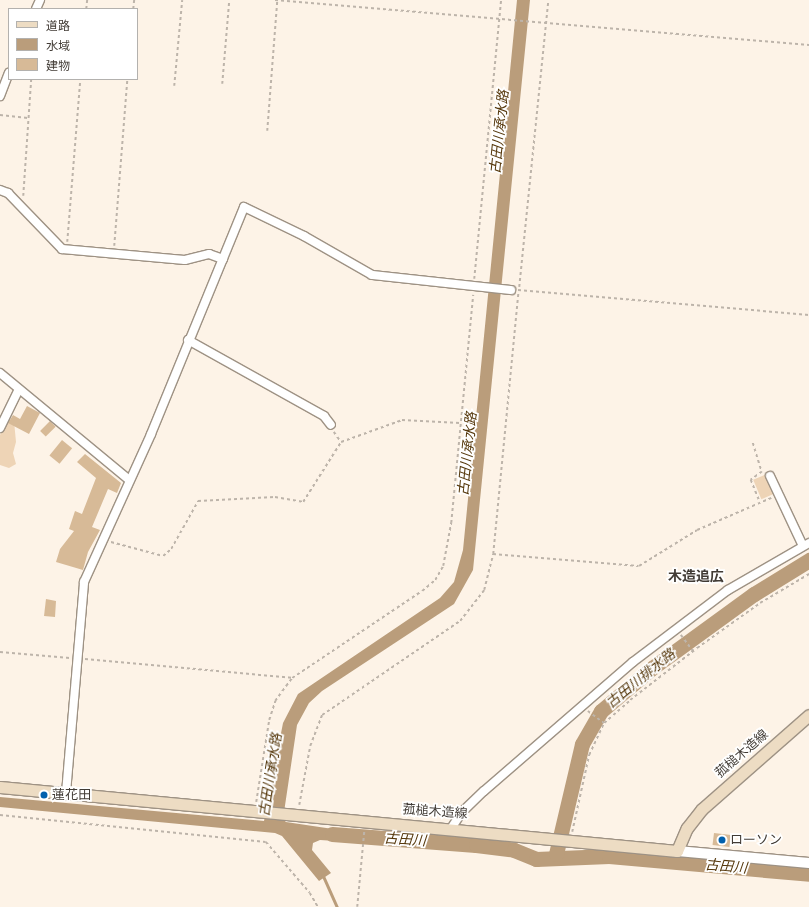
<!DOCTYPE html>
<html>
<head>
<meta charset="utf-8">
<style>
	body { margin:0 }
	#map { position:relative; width:809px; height:907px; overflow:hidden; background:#fdf3e7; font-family:Bitter,"Noto Sans JP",serif }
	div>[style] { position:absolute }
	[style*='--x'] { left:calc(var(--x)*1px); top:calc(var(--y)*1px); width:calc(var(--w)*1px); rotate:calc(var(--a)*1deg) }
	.green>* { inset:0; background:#eed4b6; transform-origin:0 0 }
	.water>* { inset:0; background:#ba9d7b }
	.stream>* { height:2.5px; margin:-1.25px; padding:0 1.25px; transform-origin:1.25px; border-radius:1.25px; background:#ba9d7b }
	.river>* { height:15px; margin:-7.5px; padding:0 7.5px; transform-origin:7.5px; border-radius:7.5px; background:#ba9d7b }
	.building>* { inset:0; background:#d7ba97; transform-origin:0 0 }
	.path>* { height:1.5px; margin-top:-0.75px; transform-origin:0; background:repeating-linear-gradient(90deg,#bdb4aa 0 3px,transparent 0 6px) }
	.roads { filter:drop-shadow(1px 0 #9e9284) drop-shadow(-1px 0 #9e9284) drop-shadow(0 1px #9e9284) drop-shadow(0 -1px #9e9284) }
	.minor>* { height:8px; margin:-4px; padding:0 4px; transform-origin:4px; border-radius:4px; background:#fff }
	.tertiary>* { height:10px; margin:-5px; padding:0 5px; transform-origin:5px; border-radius:5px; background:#fff }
	.secondary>* { height:11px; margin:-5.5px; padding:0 5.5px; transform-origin:5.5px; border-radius:5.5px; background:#eddcc3 }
	.dots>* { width:11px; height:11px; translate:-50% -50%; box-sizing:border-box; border:2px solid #fff; border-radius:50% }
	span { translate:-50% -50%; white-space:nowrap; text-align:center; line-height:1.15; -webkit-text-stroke:3.5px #fff; paint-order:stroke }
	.street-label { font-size:13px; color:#413b35 }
	.poi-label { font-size:13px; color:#413b35 }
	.left { translate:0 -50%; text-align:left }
	.water-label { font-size:14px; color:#56380c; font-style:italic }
	.neighbourhood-label { font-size:14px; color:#413b35; font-weight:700 }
	.legend { position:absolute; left:8px; top:8px; width:130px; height:72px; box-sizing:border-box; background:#fff; border:1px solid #b3b1ae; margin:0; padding:5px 7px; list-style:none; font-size:12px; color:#413b35 }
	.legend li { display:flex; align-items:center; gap:8px; height:20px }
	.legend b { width:20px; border:1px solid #b3b1ae }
</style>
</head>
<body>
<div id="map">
	<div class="green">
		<i style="clip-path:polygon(7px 419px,14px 421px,16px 442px,13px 453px,16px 464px,9px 468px,0 465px,0 435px)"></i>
		<i style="left:767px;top:474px;width:21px;height:15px;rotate:67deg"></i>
	</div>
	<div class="water">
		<i style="clip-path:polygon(517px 0,530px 0,473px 570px,454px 604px,322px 691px,309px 703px,297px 725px,283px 819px,286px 822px,353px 832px,351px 842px,320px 840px,313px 843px,312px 850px,331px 873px,319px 881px,282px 836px,275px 833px,0 807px,0 797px,264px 821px,283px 723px,298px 694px,440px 598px,454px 582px,463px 550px)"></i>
	</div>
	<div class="stream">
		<i style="--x:323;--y:875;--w:35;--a:66"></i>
	</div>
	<div class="river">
		<i style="--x:332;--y:834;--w:144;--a:4.4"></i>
		<i style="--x:476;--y:845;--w:38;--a:7"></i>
		<i style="--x:514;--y:850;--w:24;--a:22"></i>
		<i style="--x:536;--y:859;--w:73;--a:-2.4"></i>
		<i style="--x:609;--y:856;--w:201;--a:5.1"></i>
		<i style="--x:556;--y:854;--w:113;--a:-76.7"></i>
		<i style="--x:582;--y:744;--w:38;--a:-60"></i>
		<i style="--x:601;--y:711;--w:67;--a:-40.1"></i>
		<i style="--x:652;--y:668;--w:126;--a:-36"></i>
		<i style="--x:754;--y:594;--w:65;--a:-31.7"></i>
	</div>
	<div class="building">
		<i style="clip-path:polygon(27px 406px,40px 413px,29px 434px,8px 423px,13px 415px,20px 419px)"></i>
		<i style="left:50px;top:421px;width:8px;height:14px;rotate:45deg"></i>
		<i style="left:62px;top:440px;width:13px;height:20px;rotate:39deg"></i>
		<i style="clip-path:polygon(85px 454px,121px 483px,117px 493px,108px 489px,92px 527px,100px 530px,88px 552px,83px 570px,56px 562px,60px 549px,74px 531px,69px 529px,75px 511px,82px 514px,96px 478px,77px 462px)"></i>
		<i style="clip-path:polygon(46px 599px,56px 601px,55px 617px,44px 616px)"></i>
		<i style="left:714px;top:833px;width:17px;height:12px;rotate:7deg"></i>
	</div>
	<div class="path">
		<i style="--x:275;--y:0;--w:536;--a:4.82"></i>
		<i style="--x:86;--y:9;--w:9;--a:-84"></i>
		<i style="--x:133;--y:9;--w:9;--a:-84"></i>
		<i style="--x:222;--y:84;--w:84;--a:-85.2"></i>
		<i style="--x:174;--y:86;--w:86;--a:-84.7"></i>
		<i style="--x:0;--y:115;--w:28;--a:6"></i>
		<i style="--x:267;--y:131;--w:131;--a:-85.6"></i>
		<i style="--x:23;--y:196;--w:117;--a:-86.1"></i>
		<i style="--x:67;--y:242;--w:164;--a:-85.4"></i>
		<i style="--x:114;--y:246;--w:168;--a:-85.5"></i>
		<i style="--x:474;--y:279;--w:280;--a:-84.5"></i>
		<i style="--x:519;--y:287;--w:288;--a:-84.2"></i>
		<i style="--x:518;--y:290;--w:292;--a:4.9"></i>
		<i style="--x:334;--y:432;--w:12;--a:55"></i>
		<i style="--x:753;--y:443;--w:30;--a:73"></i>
		<i style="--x:762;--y:472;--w:14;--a:144"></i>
		<i style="--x:751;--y:480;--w:24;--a:68"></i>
		<i style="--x:111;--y:542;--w:54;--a:15.1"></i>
		<i style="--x:163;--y:556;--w:11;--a:-41"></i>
		<i style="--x:171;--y:549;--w:55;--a:-60.6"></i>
		<i style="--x:198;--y:501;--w:77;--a:-3"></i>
		<i style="--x:275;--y:497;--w:28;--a:10"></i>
		<i style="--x:303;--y:502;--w:71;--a:-57.7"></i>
		<i style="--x:341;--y:442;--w:65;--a:-19.8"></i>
		<i style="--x:402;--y:420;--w:58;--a:3"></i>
		<i style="--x:493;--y:554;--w:146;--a:4.7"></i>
		<i style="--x:639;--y:566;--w:68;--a:-31.8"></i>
		<i style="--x:697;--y:530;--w:81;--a:-23.4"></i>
		<i style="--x:681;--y:635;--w:20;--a:53"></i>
		<i style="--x:0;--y:652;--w:70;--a:4.9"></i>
		<i style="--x:85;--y:659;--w:208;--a:5.2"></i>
		<i style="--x:588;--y:711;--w:20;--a:37"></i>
		<i style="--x:256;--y:802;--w:83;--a:-81"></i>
		<i style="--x:269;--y:720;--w:20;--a:-72"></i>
		<i style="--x:275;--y:701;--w:19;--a:-54"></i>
		<i style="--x:286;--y:686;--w:10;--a:-53"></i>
		<i style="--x:292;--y:678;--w:156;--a:-33.8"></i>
		<i style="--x:422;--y:591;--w:17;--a:-40"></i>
		<i style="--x:435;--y:580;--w:16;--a:-60"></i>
		<i style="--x:443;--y:566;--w:44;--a:-79.5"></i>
		<i style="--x:451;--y:523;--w:229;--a:-84.5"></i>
		<i style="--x:299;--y:805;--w:60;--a:-79.4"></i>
		<i style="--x:310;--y:746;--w:33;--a:-69"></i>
		<i style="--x:322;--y:715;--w:167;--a:-34.3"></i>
		<i style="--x:460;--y:621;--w:39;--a:-52"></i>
		<i style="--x:484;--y:590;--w:37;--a:-76"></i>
		<i style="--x:493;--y:554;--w:261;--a:-84.5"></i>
		<i style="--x:0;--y:815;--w:267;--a:5.8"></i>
		<i style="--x:266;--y:842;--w:67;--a:49.2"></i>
		<i style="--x:310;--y:893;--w:16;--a:60"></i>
		<i style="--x:572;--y:832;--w:79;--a:-77.6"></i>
		<i style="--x:589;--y:755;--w:35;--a:-65"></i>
		<i style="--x:604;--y:723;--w:35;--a:-41"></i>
		<i style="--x:630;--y:700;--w:85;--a:-37.8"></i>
		<i style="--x:697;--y:648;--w:77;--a:-35.5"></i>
		<i style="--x:760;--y:603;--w:57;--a:-30.6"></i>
		<i style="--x:357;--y:907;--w:76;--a:-84.7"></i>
	</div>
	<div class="roads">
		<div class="minor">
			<i style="--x:36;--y:9;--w:10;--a:-66"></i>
			<i style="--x:0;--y:96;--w:25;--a:-69"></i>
			<i style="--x:0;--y:190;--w:9;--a:21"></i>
			<i style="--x:8;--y:193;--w:78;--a:46"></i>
			<i style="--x:62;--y:249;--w:123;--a:5.1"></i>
			<i style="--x:185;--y:260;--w:25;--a:-14"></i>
			<i style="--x:209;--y:254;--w:15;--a:20"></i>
			<i style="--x:188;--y:340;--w:156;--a:29.2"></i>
			<i style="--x:324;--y:416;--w:11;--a:52"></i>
			<i style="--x:0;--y:373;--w:166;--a:39.6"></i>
			<i style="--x:0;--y:428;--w:43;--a:-64"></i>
			<i style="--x:770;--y:476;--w:77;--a:64.8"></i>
			<i style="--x:66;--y:793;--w:212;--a:-85.1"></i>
			<i style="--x:84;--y:582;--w:162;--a:-65.6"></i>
			<i style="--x:151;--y:434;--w:245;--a:-67.7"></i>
			<i style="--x:244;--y:207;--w:67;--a:25.8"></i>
			<i style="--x:304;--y:236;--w:78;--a:29.8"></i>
			<i style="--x:372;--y:275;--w:140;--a:6.2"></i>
			<i style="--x:452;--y:827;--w:18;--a:-56"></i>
			<i style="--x:462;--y:812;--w:30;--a:-44"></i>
			<i style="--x:484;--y:791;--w:197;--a:-40.9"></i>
			<i style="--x:633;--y:662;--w:119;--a:-37.2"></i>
			<i style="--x:728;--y:590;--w:94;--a:-30.1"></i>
		</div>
		<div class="tertiary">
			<i style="--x:677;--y:851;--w:133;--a:5.2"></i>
		</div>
		<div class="secondary">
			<i style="--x:0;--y:787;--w:680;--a:5.4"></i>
			<i style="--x:677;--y:851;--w:25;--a:-67"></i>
			<i style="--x:687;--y:828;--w:24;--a:-52"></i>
			<i style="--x:702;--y:809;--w:142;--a:-41.3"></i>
		</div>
	</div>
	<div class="dots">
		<i style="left:44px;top:795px;background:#0160ad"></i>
		<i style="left:722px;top:840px;background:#0160ad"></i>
	</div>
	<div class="street-label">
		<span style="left:742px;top:754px;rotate:-41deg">菰槌木造線</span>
		<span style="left:435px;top:812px;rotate:4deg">菰槌木造線</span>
	</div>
	<div class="poi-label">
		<span class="left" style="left:52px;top:795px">蓮花田</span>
		<span class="left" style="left:730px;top:840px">ローソン</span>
	</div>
	<div class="water-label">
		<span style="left:500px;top:132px;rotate:-84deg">古田川承水路</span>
		<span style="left:468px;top:454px;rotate:-84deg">古田川承水路</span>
		<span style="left:641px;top:679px;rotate:-39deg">古田川排水路</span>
		<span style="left:271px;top:775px;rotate:-81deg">古田川承水路</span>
		<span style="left:405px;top:840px;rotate:4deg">古田川</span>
		<span style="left:726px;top:867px;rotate:5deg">古田川</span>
	</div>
	<div class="neighbourhood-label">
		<span style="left:696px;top:577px">木造追広</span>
	</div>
	<ul class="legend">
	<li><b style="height:5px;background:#eddcc3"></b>道路</li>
	<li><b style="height:11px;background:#ba9d7b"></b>水域</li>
	<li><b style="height:11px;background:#d7ba97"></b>建物</li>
	</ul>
</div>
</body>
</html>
